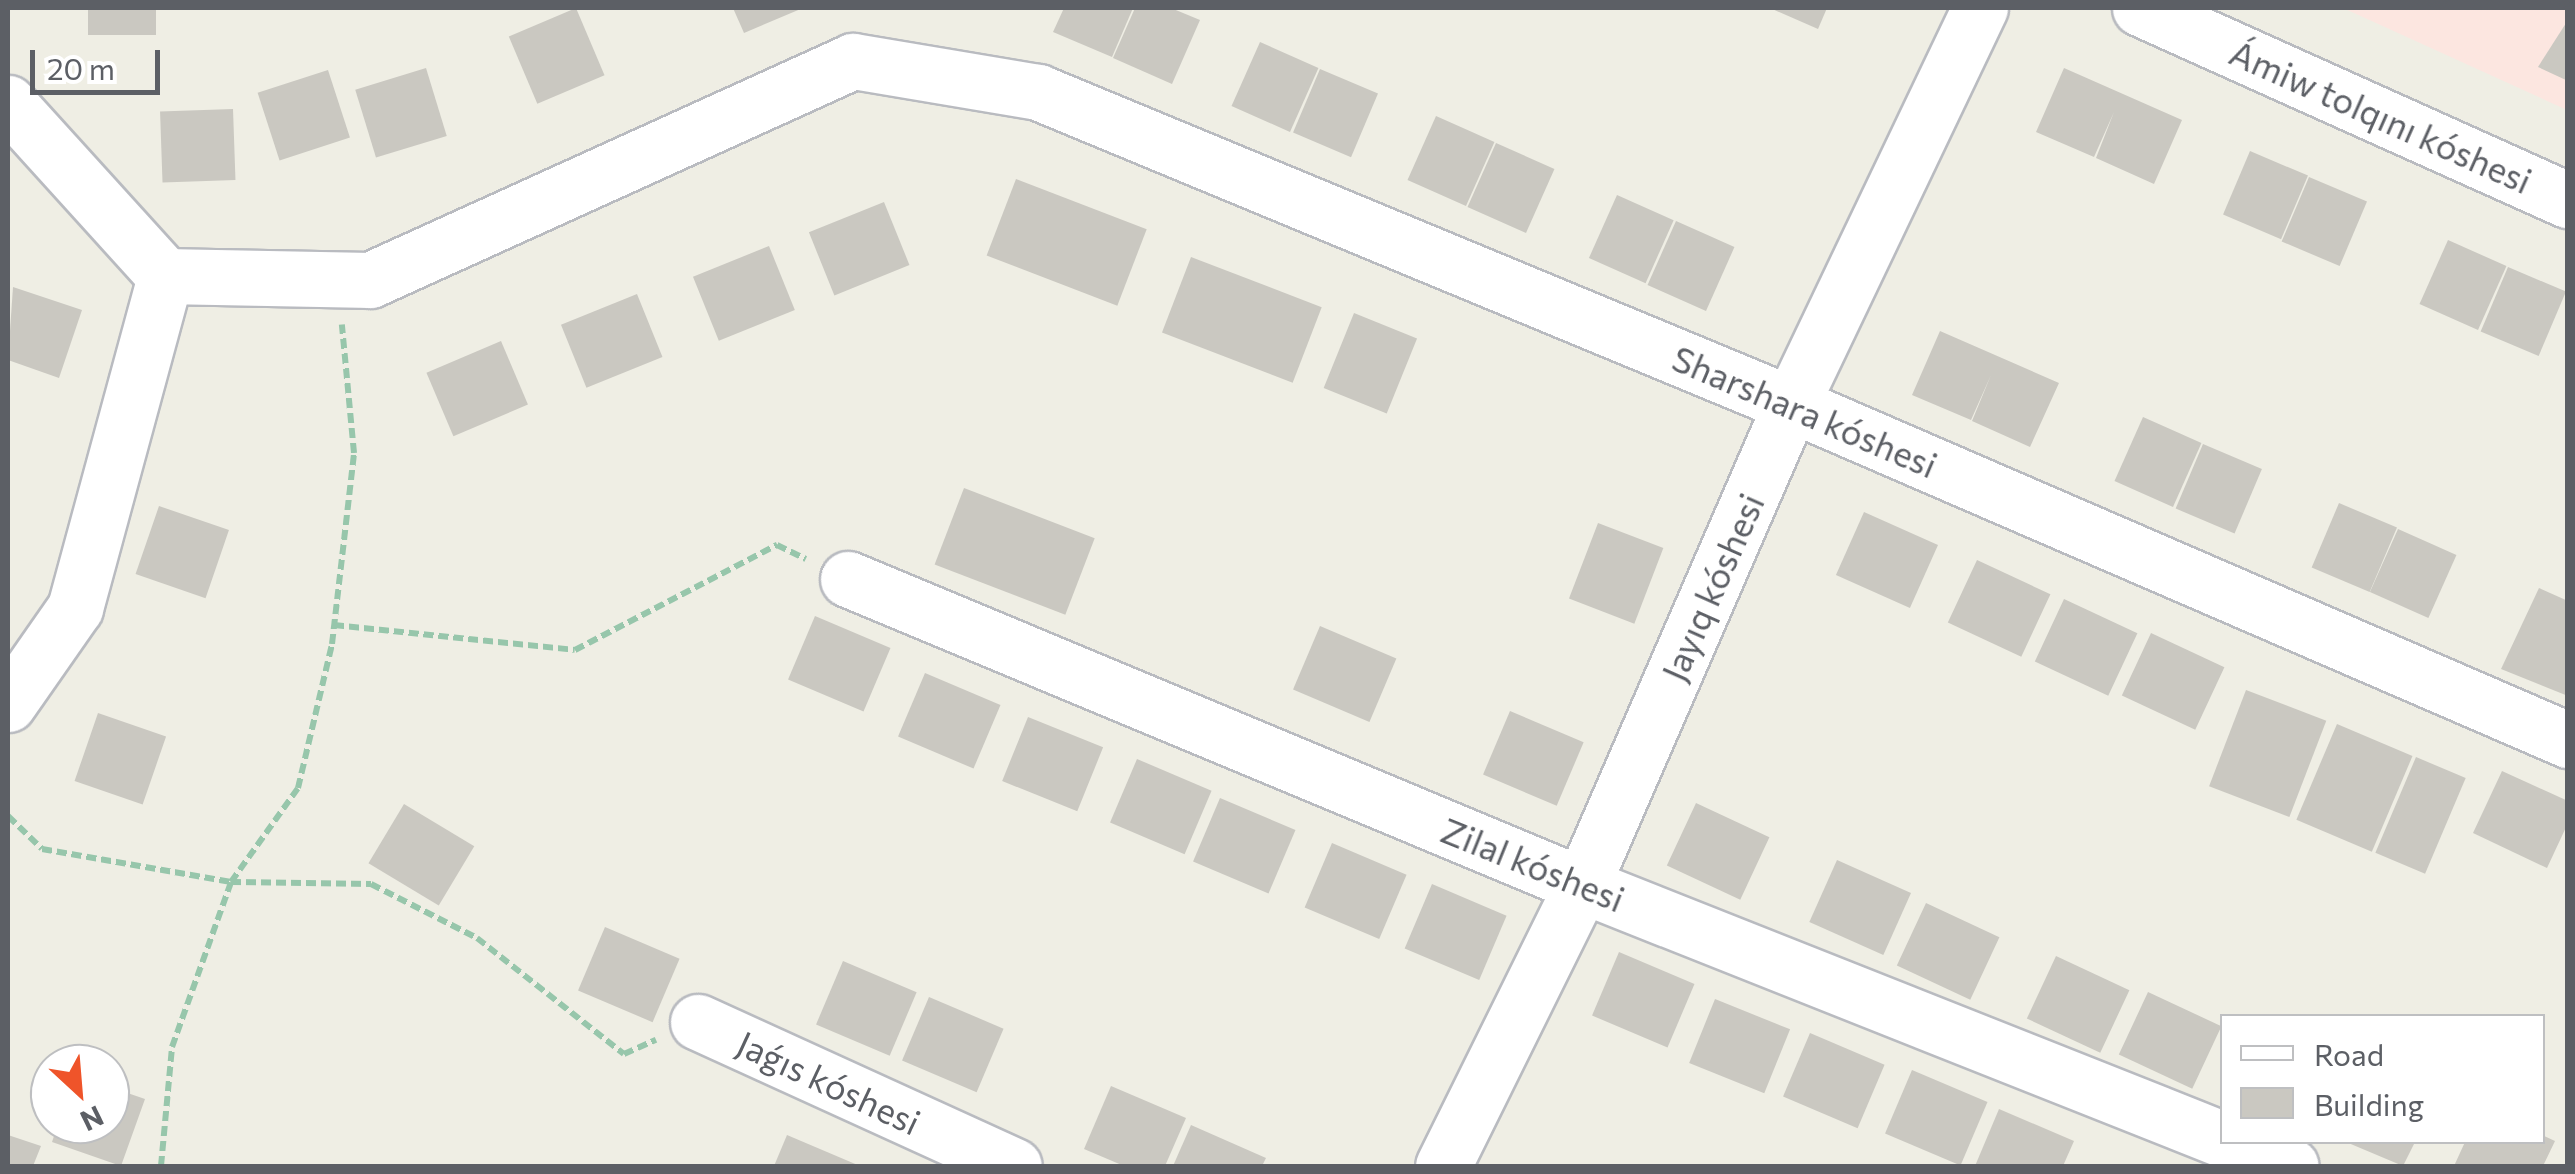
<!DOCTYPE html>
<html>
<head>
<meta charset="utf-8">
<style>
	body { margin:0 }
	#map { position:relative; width:2575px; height:1174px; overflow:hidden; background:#efeee4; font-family:Commissioner,sans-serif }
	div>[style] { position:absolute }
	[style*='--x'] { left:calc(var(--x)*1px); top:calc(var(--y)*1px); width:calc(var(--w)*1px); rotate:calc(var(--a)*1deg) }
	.medical>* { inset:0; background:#fce6e0 }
	.building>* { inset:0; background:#cac8c1; transform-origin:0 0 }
	.path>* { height:6px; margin-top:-3px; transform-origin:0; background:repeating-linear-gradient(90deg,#97c6ab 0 10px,transparent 0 15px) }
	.roads { filter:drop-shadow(2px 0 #b9bbc0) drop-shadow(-2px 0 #b9bbc0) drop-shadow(0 2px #b9bbc0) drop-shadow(0 -2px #b9bbc0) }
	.minor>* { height:55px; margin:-27.5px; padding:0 27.5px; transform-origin:27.5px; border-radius:27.5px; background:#fff }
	span { translate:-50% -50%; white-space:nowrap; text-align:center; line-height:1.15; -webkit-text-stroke:9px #fff; paint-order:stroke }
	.street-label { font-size:35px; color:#5c5f65 }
	.frame { position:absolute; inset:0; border:10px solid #5c5f65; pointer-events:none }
	.legend { position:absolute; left:2220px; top:1014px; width:325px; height:130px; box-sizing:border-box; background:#fff; border:2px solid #bebfc1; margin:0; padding:12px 18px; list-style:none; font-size:30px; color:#5c5f65 }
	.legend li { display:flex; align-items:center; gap:20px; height:50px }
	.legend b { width:50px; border:2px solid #bebfc1 }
	.north { position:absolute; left:30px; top:1044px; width:100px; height:100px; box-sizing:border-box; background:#fff; border:2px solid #bebfc1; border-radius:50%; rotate:154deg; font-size:28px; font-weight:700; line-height:40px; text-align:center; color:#5c5f65 }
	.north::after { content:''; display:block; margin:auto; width:35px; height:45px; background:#ef542a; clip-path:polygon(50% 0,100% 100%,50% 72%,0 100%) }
	.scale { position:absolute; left:30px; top:50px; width:130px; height:45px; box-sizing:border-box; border:5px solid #5c5f65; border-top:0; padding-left:12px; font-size:30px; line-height:35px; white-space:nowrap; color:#5c5f65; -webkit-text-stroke:8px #fff; paint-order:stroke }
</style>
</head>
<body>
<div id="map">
	<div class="medical">
		<i style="clip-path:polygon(2343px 8px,2567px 8px,2567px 110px)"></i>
	</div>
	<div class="building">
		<i style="left:88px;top:8px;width:68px;height:27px"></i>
		<i style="left:576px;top:8px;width:73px;height:73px;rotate:67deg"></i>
		<i style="clip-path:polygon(733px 8px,803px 8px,744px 33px)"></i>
		<i style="clip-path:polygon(1064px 8px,1133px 8px,1112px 57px,1053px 32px)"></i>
		<i style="clip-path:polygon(1135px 8px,1171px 8px,1200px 20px,1172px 84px,1113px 58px)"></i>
		<i style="clip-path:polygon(1770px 8px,1827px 8px,1818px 29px)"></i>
		<i style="clip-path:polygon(2568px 20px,2568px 81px,2538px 67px)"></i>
		<i style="left:1260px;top:42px;width:64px;height:70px;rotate:24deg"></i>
		<i style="left:426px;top:68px;width:71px;height:74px;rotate:73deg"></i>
		<i style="clip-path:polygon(2064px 68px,2182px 120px,2154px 184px,2096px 158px,2114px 112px,2094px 157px,2036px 132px)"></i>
		<i style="left:1320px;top:69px;width:63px;height:69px;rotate:23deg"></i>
		<i style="left:328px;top:70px;width:71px;height:74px;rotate:72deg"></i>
		<i style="left:233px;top:109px;width:71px;height:73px;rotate:88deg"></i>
		<i style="left:1436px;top:116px;width:64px;height:70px;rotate:24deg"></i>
		<i style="left:1496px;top:143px;width:64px;height:70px;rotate:24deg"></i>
		<i style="left:2250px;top:151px;width:63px;height:69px;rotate:23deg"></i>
		<i style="left:2309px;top:177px;width:63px;height:70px;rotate:23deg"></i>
		<i style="left:1016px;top:179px;width:140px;height:82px;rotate:21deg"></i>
		<i style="left:1617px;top:195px;width:62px;height:69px;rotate:24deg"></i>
		<i style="left:884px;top:202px;width:68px;height:81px;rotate:68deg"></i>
		<i style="left:1676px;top:221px;width:64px;height:70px;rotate:24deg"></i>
		<i style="left:2448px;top:240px;width:64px;height:70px;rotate:24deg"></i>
		<i style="left:769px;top:246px;width:69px;height:82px;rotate:68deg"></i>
		<i style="left:1191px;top:257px;width:140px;height:81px;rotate:21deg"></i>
		<i style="left:2508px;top:267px;width:63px;height:70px;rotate:23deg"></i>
		<i style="clip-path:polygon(13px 287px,82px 310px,59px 378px,8px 360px)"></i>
		<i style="left:637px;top:294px;width:68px;height:82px;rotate:68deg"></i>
		<i style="left:1354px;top:313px;width:68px;height:81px;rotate:22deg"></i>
		<i style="clip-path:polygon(1940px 331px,2059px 383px,2030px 447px,1972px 421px,1991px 375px,1971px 420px,1912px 395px)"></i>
		<i style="left:501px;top:341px;width:69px;height:81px;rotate:67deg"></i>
		<i style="left:2143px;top:417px;width:64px;height:70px;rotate:24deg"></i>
		<i style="left:2203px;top:444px;width:64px;height:70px;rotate:23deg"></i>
		<i style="left:964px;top:488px;width:140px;height:82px;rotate:21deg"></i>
		<i style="left:2339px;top:503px;width:63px;height:70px;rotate:23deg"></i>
		<i style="left:159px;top:506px;width:74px;height:72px;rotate:19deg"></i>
		<i style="left:1864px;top:512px;width:81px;height:69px;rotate:24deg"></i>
		<i style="left:1598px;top:523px;width:70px;height:81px;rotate:21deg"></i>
		<i style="left:2398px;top:529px;width:64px;height:69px;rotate:24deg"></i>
		<i style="left:1977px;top:560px;width:81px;height:69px;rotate:25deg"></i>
		<i style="clip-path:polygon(2539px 588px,2568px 601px,2568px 696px,2501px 669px)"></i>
		<i style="left:2064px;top:599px;width:81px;height:69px;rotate:25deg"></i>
		<i style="left:815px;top:616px;width:82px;height:69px;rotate:23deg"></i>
		<i style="left:1320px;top:626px;width:83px;height:69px;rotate:23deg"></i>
		<i style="left:2151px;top:633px;width:81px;height:69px;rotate:25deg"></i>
		<i style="left:925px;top:673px;width:82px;height:69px;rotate:23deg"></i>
		<i style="left:2246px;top:690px;width:86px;height:103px;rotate:21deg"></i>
		<i style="left:1510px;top:711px;width:80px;height:69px;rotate:23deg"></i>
		<i style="left:98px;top:713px;width:72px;height:72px;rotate:19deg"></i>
		<i style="left:1028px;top:717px;width:81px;height:69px;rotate:22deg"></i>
		<i style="left:2337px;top:724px;width:82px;height:104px;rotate:23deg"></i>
		<i style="left:2416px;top:757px;width:54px;height:104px;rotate:23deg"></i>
		<i style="left:1137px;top:759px;width:81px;height:69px;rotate:23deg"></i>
		<i style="clip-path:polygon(2502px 771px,2568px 801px,2568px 823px,2547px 868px,2473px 833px)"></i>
		<i style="left:1220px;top:798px;width:82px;height:69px;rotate:23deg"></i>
		<i style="left:1696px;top:803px;width:81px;height:69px;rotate:25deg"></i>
		<i style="left:404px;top:804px;width:82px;height:69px;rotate:31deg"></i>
		<i style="left:1332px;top:843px;width:81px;height:70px;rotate:23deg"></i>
		<i style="left:1837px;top:860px;width:81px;height:68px;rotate:24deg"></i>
		<i style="left:1432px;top:884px;width:81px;height:70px;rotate:23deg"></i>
		<i style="left:1926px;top:903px;width:81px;height:69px;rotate:25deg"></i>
		<i style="left:605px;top:927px;width:81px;height:69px;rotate:23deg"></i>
		<i style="left:1619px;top:952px;width:82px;height:69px;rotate:23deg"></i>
		<i style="left:2056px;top:956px;width:81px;height:69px;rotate:25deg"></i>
		<i style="left:843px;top:961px;width:80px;height:69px;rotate:23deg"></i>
		<i style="left:2148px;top:992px;width:81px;height:69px;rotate:25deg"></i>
		<i style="left:929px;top:997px;width:81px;height:69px;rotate:23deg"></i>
		<i style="left:1715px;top:999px;width:81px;height:69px;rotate:22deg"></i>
		<i style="left:1810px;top:1033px;width:81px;height:69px;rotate:23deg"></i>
		<i style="left:1912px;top:1070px;width:82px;height:69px;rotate:23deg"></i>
		<i style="clip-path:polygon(1111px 1086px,1186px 1118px,1165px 1166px,1124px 1166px,1084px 1149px)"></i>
		<i style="clip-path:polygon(110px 1087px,145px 1099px,121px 1166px,52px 1142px,58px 1124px,110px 1124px)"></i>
		<i style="clip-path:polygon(1999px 1109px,2074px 1141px,2063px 1166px,1975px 1166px)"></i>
		<i style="clip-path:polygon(1191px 1125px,1266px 1158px,1262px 1166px,1173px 1166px)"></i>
		<i style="clip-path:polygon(8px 1135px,41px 1146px,33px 1166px,8px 1166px)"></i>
		<i style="clip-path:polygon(787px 1135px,860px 1166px,774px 1166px)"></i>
		<i style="clip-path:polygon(2542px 1135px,2555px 1141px,2543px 1166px,2454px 1166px,2465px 1142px,2542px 1142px)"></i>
		<i style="clip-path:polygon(2346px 1142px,2415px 1142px,2403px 1166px)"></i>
	</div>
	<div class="path">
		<i style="--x:334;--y:625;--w:242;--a:5.9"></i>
		<i style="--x:575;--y:650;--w:228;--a:-27.5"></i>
		<i style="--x:777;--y:545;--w:32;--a:26"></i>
		<i style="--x:8;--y:816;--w:47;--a:44.1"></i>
		<i style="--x:42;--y:849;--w:192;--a:9.9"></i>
		<i style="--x:231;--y:882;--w:140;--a:0.8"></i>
		<i style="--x:371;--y:884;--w:119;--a:27"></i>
		<i style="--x:477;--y:938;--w:187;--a:38.3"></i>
		<i style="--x:624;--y:1054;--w:35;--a:-24"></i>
		<i style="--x:161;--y:1166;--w:120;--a:-84.7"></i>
		<i style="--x:172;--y:1047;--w:175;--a:-70.3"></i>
		<i style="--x:231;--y:882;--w:115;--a:-54.5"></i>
		<i style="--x:298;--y:788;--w:148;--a:-76.7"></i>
		<i style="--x:332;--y:644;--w:192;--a:-83.4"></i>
		<i style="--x:354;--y:453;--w:129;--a:-95.4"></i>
	</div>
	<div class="roads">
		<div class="minor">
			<i style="--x:2140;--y:8;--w:469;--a:24.2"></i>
			<i style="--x:8;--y:103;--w:234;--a:47.8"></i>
			<i style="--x:165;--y:276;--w:205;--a:1.1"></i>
			<i style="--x:370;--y:280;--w:530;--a:-24.39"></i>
			<i style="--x:853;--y:61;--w:188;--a:9.5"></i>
			<i style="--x:1038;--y:92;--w:815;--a:22.51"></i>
			<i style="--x:1791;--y:404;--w:847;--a:23.39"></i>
			<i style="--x:848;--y:579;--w:795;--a:22.63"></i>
			<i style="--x:1582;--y:885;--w:689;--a:21.65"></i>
			<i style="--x:8;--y:704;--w:117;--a:-55.1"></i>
			<i style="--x:75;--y:608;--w:344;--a:-74.8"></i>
			<i style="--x:698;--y:1022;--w:347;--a:24.5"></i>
			<i style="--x:2228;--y:1142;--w:67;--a:20.9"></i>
			<i style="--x:1443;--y:1166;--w:313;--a:-63.7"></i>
			<i style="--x:1582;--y:885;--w:524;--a:-66.51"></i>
			<i style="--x:1791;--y:404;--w:439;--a:-64.5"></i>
		</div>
	</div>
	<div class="street-label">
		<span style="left:2381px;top:116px;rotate:24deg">Ámiw tolqını kóshesi</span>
		<span style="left:1805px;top:411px;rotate:23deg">Sharshara kóshesi</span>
		<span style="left:1712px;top:587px;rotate:-66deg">Jayıq kóshesi</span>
		<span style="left:1533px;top:864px;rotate:22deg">Zilal kóshesi</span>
		<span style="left:829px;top:1082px;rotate:25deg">Jaǵıs kóshesi</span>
	</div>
	<div class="frame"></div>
	<ul class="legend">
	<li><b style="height:12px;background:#fff"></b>Road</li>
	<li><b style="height:28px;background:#cac8c1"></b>Building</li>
	</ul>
	<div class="north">N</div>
	<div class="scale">20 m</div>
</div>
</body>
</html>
